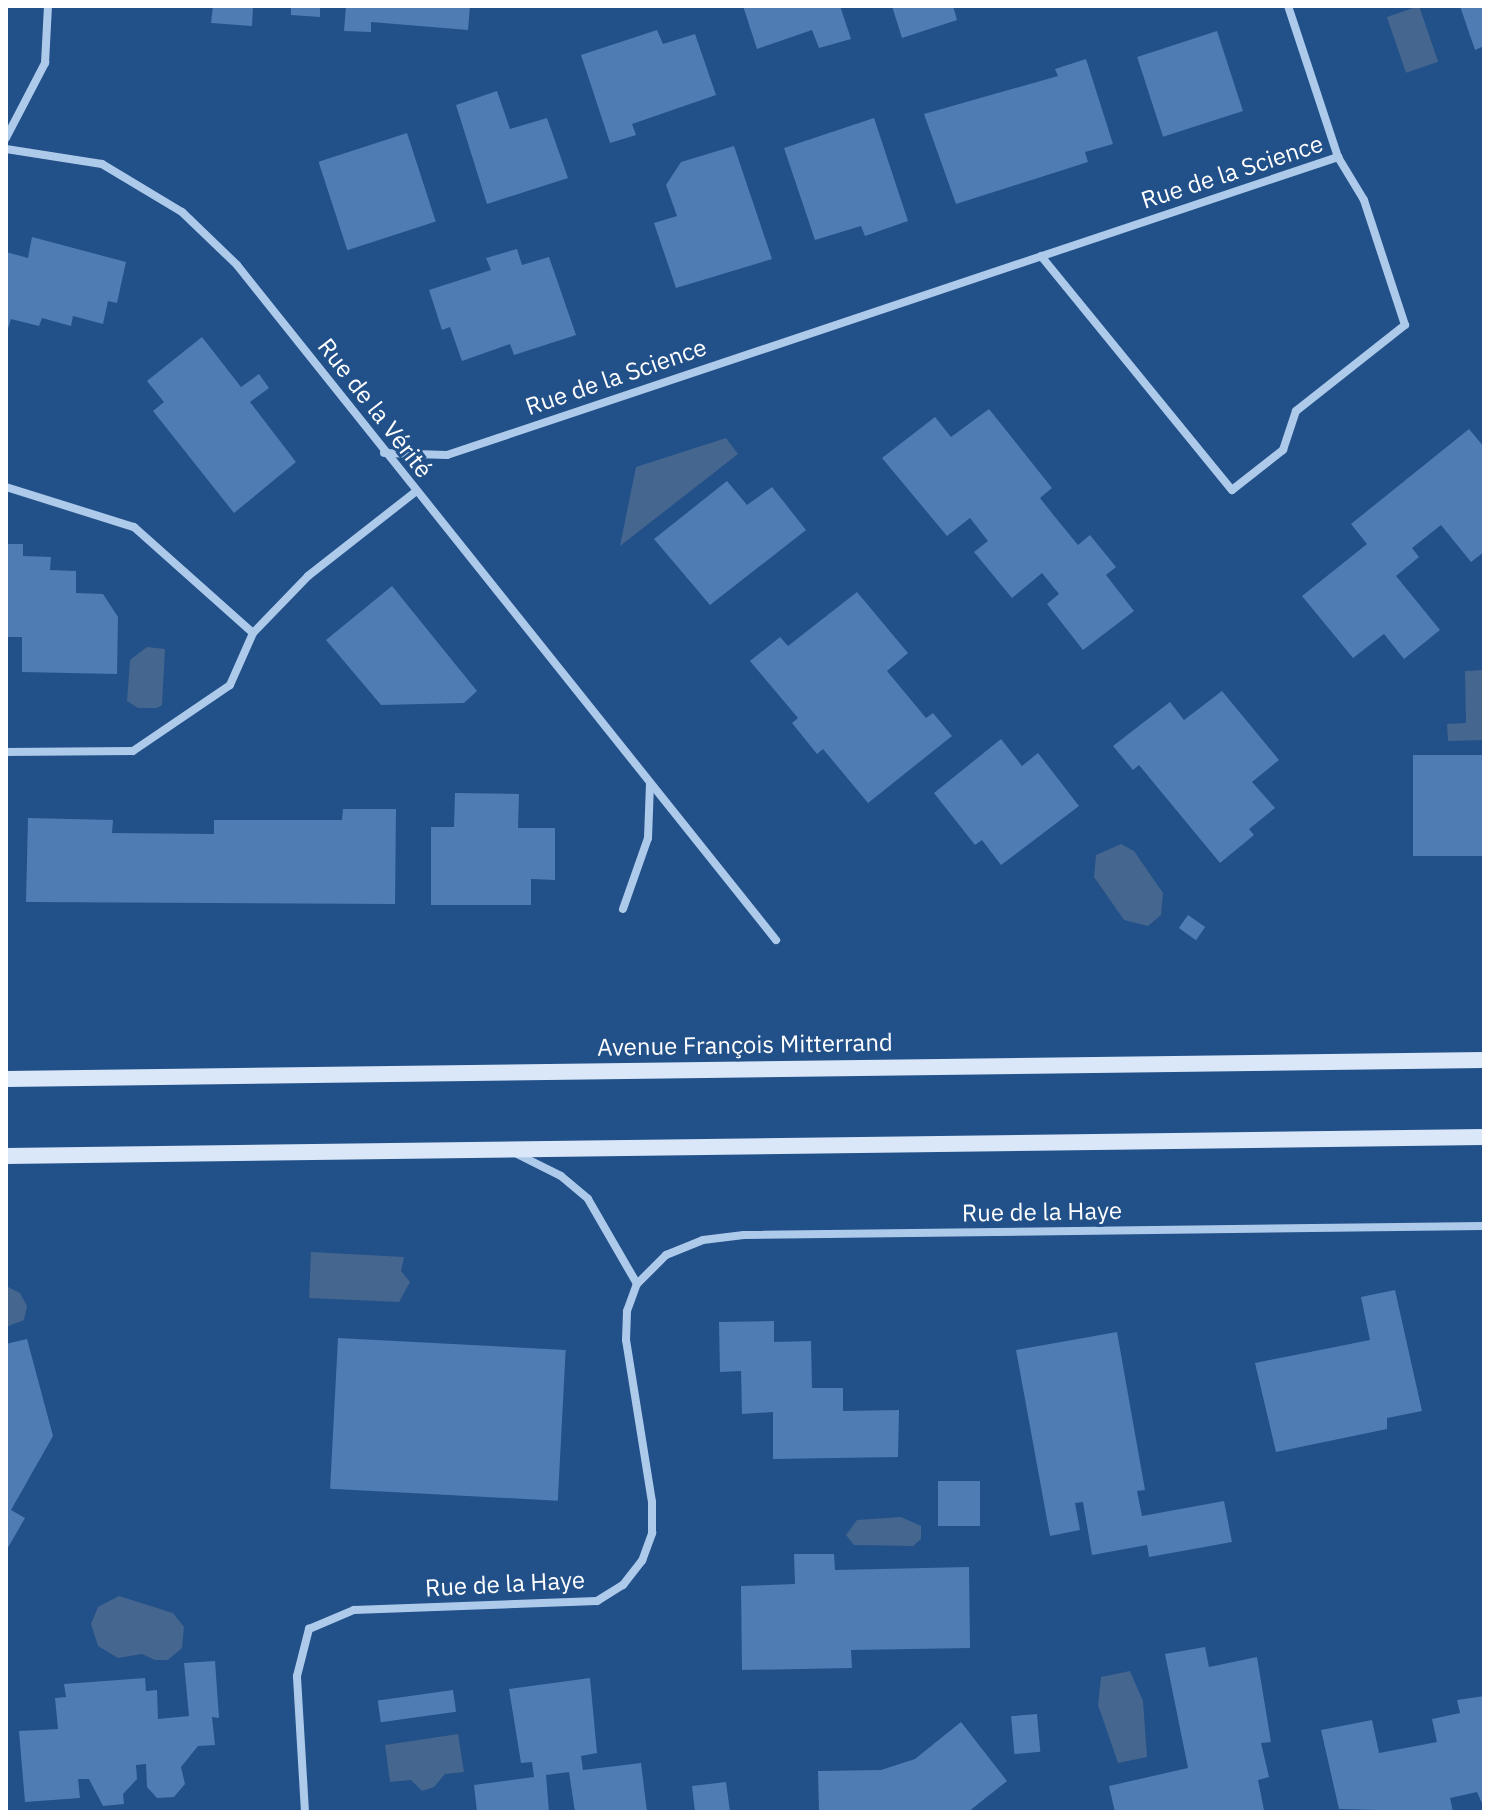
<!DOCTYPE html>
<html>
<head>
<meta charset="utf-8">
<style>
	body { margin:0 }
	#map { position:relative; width:1490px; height:1818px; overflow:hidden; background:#225089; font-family:"IBM Plex Sans",sans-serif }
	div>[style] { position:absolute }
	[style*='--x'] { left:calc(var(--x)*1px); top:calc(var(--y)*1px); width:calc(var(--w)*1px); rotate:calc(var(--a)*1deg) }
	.water>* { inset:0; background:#45668e; transform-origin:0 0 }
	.building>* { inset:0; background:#4f7cb2; transform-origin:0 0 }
	.minor>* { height:8px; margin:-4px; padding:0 4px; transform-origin:4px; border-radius:4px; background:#aecaea }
	.secondary>* { height:16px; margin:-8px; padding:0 8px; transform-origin:8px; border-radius:8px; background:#d9e7f8 }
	span { translate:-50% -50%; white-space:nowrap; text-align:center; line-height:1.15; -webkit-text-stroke:6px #225089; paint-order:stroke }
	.street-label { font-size:24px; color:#fff }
	.frame { position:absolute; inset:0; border:8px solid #fff; pointer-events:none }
</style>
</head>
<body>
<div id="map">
	<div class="water">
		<i style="left:1419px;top:6px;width:59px;height:34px;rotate:71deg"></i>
		<i style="clip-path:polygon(726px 438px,738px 454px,620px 546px,636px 467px)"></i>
		<i style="clip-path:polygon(147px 647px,165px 649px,162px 705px,157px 708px,138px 708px,127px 701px,130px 660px)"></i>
		<i style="clip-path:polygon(1484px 670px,1484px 740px,1448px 741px,1447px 724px,1466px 723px,1465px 671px)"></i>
		<i style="clip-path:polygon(1121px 844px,1134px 851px,1163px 893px,1161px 915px,1148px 926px,1124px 920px,1094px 877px,1096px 855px)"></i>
		<i style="clip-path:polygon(311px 1252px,404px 1257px,401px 1271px,410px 1282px,399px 1302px,309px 1298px)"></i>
		<i style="clip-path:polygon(6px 1286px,20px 1293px,27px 1306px,24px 1320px,6px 1327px)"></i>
		<i style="clip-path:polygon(901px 1517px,921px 1526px,921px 1539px,913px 1546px,854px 1545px,846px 1535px,857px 1520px)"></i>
		<i style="clip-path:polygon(119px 1596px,173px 1613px,184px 1627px,182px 1648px,168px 1660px,155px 1660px,142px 1654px,118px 1658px,98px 1646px,91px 1624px,98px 1607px)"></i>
		<i style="clip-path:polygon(1130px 1671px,1143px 1701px,1147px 1757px,1118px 1763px,1098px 1705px,1101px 1677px)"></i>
		<i style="clip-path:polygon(458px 1734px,464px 1772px,445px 1774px,434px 1787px,422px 1791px,411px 1780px,390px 1782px,385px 1745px)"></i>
	</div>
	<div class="building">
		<i style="clip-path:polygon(213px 6px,253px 6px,252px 26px,211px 23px)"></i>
		<i style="clip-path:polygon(291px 6px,320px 6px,320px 17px,291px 15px)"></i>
		<i style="clip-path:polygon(346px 6px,470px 6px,468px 30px,371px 22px,371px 32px,344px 31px)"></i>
		<i style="clip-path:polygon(743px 6px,840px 6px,851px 39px,819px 48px,812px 30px,757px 49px)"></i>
		<i style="clip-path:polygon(892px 6px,953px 6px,957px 20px,902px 38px)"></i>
		<i style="clip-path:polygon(1460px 6px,1484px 6px,1484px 46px,1475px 50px)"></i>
		<i style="clip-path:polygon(657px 30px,663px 44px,695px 34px,716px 95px,632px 124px,636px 135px,610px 143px,581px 55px)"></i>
		<i style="left:1217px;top:31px;width:84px;height:84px;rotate:72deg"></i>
		<i style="clip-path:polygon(1086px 59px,1113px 144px,1085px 152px,1088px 162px,956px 204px,924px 114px,1058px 76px,1055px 69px)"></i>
		<i style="clip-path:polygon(497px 91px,510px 129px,547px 118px,568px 178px,487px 204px,456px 105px)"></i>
		<i style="clip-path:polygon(874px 118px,908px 221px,865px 236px,861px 226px,815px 240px,784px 148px)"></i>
		<i style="left:407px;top:133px;width:93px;height:93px;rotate:72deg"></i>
		<i style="clip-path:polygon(734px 146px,772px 259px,676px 288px,654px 223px,677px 216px,666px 185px,681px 162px)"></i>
		<i style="clip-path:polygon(32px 237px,126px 262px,117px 303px,108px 301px,103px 324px,73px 316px,71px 326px,42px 318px,39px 326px,11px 319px,6px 335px,6px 252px,28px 258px)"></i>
		<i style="clip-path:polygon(517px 249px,522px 265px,549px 257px,576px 335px,514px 355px,510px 344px,462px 361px,450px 327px,442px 330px,429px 290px,491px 270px,486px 258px)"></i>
		<i style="clip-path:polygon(202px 337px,241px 387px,259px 374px,269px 388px,250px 402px,296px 462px,234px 513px,153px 411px,164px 402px,147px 381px)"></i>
		<i style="clip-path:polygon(989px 409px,1052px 488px,1040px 498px,1055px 517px,1078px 545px,1090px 535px,1116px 567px,1106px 575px,1134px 611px,1083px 650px,1047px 604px,1059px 594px,1042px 573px,1012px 598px,974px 552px,988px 541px,970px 518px,947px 536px,882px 458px,935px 417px,951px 437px)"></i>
		<i style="clip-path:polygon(1469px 429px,1484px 447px,1484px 552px,1471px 562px,1441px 525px,1412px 548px,1419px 557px,1396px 576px,1440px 630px,1404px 659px,1384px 634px,1353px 658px,1302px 596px,1367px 544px,1351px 524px)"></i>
		<i style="clip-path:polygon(727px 481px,747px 505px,772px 487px,806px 530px,710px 605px,654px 539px)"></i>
		<i style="clip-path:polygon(6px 544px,23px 544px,23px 556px,51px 557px,50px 570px,76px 571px,76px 593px,103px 594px,118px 617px,117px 674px,22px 672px,22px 637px,6px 637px)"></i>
		<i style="clip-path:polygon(392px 586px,477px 691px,464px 703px,381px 705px,326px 640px)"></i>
		<i style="clip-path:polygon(857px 592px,908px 653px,887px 671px,926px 718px,933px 713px,952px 736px,868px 803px,823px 749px,817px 754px,792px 723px,798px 718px,750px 661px,780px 637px,788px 646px)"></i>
		<i style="clip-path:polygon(1222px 691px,1279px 760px,1252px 782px,1275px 808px,1249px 829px,1254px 835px,1220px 863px,1139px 765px,1133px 770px,1113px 746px,1170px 702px,1184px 720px)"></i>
		<i style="clip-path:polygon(1001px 739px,1022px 766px,1038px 753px,1079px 806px,1001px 865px,982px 840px,975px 845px,934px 793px)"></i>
		<i style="left:1484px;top:755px;width:101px;height:71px;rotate:90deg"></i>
		<i style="clip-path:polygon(455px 793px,519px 794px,518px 828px,555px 828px,555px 880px,531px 879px,531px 905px,431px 905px,431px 827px,454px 827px)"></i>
		<i style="clip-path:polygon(343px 809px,396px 809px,395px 904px,26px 902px,28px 818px,113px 820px,112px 833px,214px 834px,214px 820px,342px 820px)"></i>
		<i style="left:1188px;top:915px;width:21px;height:16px;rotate:35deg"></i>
		<i style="clip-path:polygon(1395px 1290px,1422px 1411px,1387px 1418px,1387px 1429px,1276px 1452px,1255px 1363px,1370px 1340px,1361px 1297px)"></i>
		<i style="clip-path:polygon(774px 1321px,774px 1342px,811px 1341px,812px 1388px,843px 1388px,843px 1411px,899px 1410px,898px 1457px,773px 1459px,773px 1412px,742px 1414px,741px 1371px,720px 1372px,719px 1322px)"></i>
		<i style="clip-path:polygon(1117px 1332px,1145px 1490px,1137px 1491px,1142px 1516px,1224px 1501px,1232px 1542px,1149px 1557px,1147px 1545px,1092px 1555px,1083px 1502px,1075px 1503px,1080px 1530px,1050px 1536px,1016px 1350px)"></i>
		<i style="left:338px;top:1338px;width:228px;height:151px;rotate:3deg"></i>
		<i style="clip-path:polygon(27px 1339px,53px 1436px,11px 1510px,25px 1518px,6px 1551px,6px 1344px)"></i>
		<i style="left:980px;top:1481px;width:45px;height:42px;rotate:90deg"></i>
		<i style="clip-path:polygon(794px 1554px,834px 1554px,835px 1570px,969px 1567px,970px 1648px,851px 1650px,852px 1668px,742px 1670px,741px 1586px,795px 1584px)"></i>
		<i style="clip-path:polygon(1205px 1647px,1209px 1667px,1257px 1657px,1271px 1742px,1261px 1743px,1269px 1777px,1258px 1780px,1264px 1810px,1115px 1812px,1109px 1786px,1188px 1768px,1165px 1654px)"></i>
		<i style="clip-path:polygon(215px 1661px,219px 1718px,212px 1717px,215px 1745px,198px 1746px,181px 1767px,185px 1784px,174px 1797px,157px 1798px,147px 1787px,146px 1764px,136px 1765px,137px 1779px,123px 1794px,124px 1804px,103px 1806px,89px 1779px,78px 1779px,80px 1798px,25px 1802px,19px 1731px,58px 1729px,55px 1698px,66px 1697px,64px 1684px,145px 1678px,146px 1691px,157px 1690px,158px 1719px,189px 1716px,184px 1663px)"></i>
		<i style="clip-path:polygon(590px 1678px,597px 1753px,581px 1756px,583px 1770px,641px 1763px,647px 1812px,575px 1812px,569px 1772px,546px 1775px,549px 1812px,477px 1812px,474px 1785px,534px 1777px,532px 1762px,521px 1763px,509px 1689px)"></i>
		<i style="left:453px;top:1690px;width:22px;height:76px;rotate:82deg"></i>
		<i style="clip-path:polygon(1484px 1696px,1484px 1808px,1477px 1792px,1450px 1798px,1453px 1812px,1339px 1809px,1321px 1730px,1372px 1720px,1379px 1753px,1437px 1742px,1432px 1719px,1460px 1713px,1457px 1700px)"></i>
		<i style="left:1037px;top:1714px;width:38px;height:26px;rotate:85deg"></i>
		<i style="clip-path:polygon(961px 1722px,1007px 1781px,968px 1812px,819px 1812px,818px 1771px,881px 1770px,915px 1759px)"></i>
		<i style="clip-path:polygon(726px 1782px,730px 1812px,695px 1812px,692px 1786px)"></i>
	</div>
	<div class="minor">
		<i style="--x:6;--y:138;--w:85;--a:-62.5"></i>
		<i style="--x:45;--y:63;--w:57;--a:-87"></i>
		<i style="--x:6;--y:149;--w:97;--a:8.9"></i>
		<i style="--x:102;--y:164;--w:93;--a:31"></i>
		<i style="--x:182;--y:212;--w:76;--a:43.9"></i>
		<i style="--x:237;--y:265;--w:864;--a:51.39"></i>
		<i style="--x:1041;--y:256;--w:302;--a:50.8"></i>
		<i style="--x:1232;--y:490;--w:65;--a:-38.1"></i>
		<i style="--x:1283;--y:450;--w:41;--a:-71.6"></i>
		<i style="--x:1296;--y:411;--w:139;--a:-38.3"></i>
		<i style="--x:1405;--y:325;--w:132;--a:-108.2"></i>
		<i style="--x:1364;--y:200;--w:50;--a:-121.2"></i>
		<i style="--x:1338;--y:157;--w:159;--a:-108.3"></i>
		<i style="--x:384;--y:453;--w:63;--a:1.8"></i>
		<i style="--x:447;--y:455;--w:940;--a:-18.49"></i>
		<i style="--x:6;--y:487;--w:134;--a:17.4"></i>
		<i style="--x:134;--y:527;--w:159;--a:41.7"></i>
		<i style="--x:6;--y:752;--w:127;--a:-0.5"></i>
		<i style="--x:133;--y:751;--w:117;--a:-34.2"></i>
		<i style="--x:230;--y:685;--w:57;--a:-66.1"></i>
		<i style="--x:253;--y:633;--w:79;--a:-46"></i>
		<i style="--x:308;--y:576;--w:136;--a:-38.1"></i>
		<i style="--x:623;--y:909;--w:75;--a:-70.6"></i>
		<i style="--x:648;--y:838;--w:54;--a:-87.9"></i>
		<i style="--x:517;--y:1154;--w:49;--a:26.6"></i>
		<i style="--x:561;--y:1176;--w:35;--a:40"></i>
		<i style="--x:588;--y:1199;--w:98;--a:60"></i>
		<i style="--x:305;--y:1812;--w:136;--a:-93.4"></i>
		<i style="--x:297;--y:1676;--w:49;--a:-75.7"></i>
		<i style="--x:309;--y:1629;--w:49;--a:-22.9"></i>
		<i style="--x:354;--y:1610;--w:243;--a:-2.1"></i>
		<i style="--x:597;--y:1601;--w:31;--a:-32"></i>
		<i style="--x:623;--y:1585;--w:31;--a:-52"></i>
		<i style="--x:642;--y:1561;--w:30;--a:-70"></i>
		<i style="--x:652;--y:1533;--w:31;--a:-90"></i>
		<i style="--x:652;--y:1502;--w:164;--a:-99.1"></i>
		<i style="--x:626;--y:1340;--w:29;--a:-88"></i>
		<i style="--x:627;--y:1311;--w:29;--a:-70"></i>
		<i style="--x:637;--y:1284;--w:41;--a:-45"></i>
		<i style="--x:666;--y:1255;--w:40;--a:-22"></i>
		<i style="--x:703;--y:1240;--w:41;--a:-7"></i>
		<i style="--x:744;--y:1235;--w:740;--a:-0.7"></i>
	</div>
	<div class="secondary">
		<i style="--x:6;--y:1079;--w:1478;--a:-0.74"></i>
		<i style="--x:6;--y:1156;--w:1478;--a:-0.74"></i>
	</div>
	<div class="street-label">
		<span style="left:1232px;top:172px;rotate:-18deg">Rue de la Science</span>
		<span style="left:616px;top:377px;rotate:-19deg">Rue de la Science</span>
		<span style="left:375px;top:408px;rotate:52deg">Rue de la Vérité</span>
		<span style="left:745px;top:1045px;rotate:-1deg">Avenue François Mitterrand</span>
		<span style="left:1042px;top:1212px;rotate:-1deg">Rue de la Haye</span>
		<span style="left:505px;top:1584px;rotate:-3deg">Rue de la Haye</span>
	</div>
	<div class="frame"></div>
</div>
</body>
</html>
